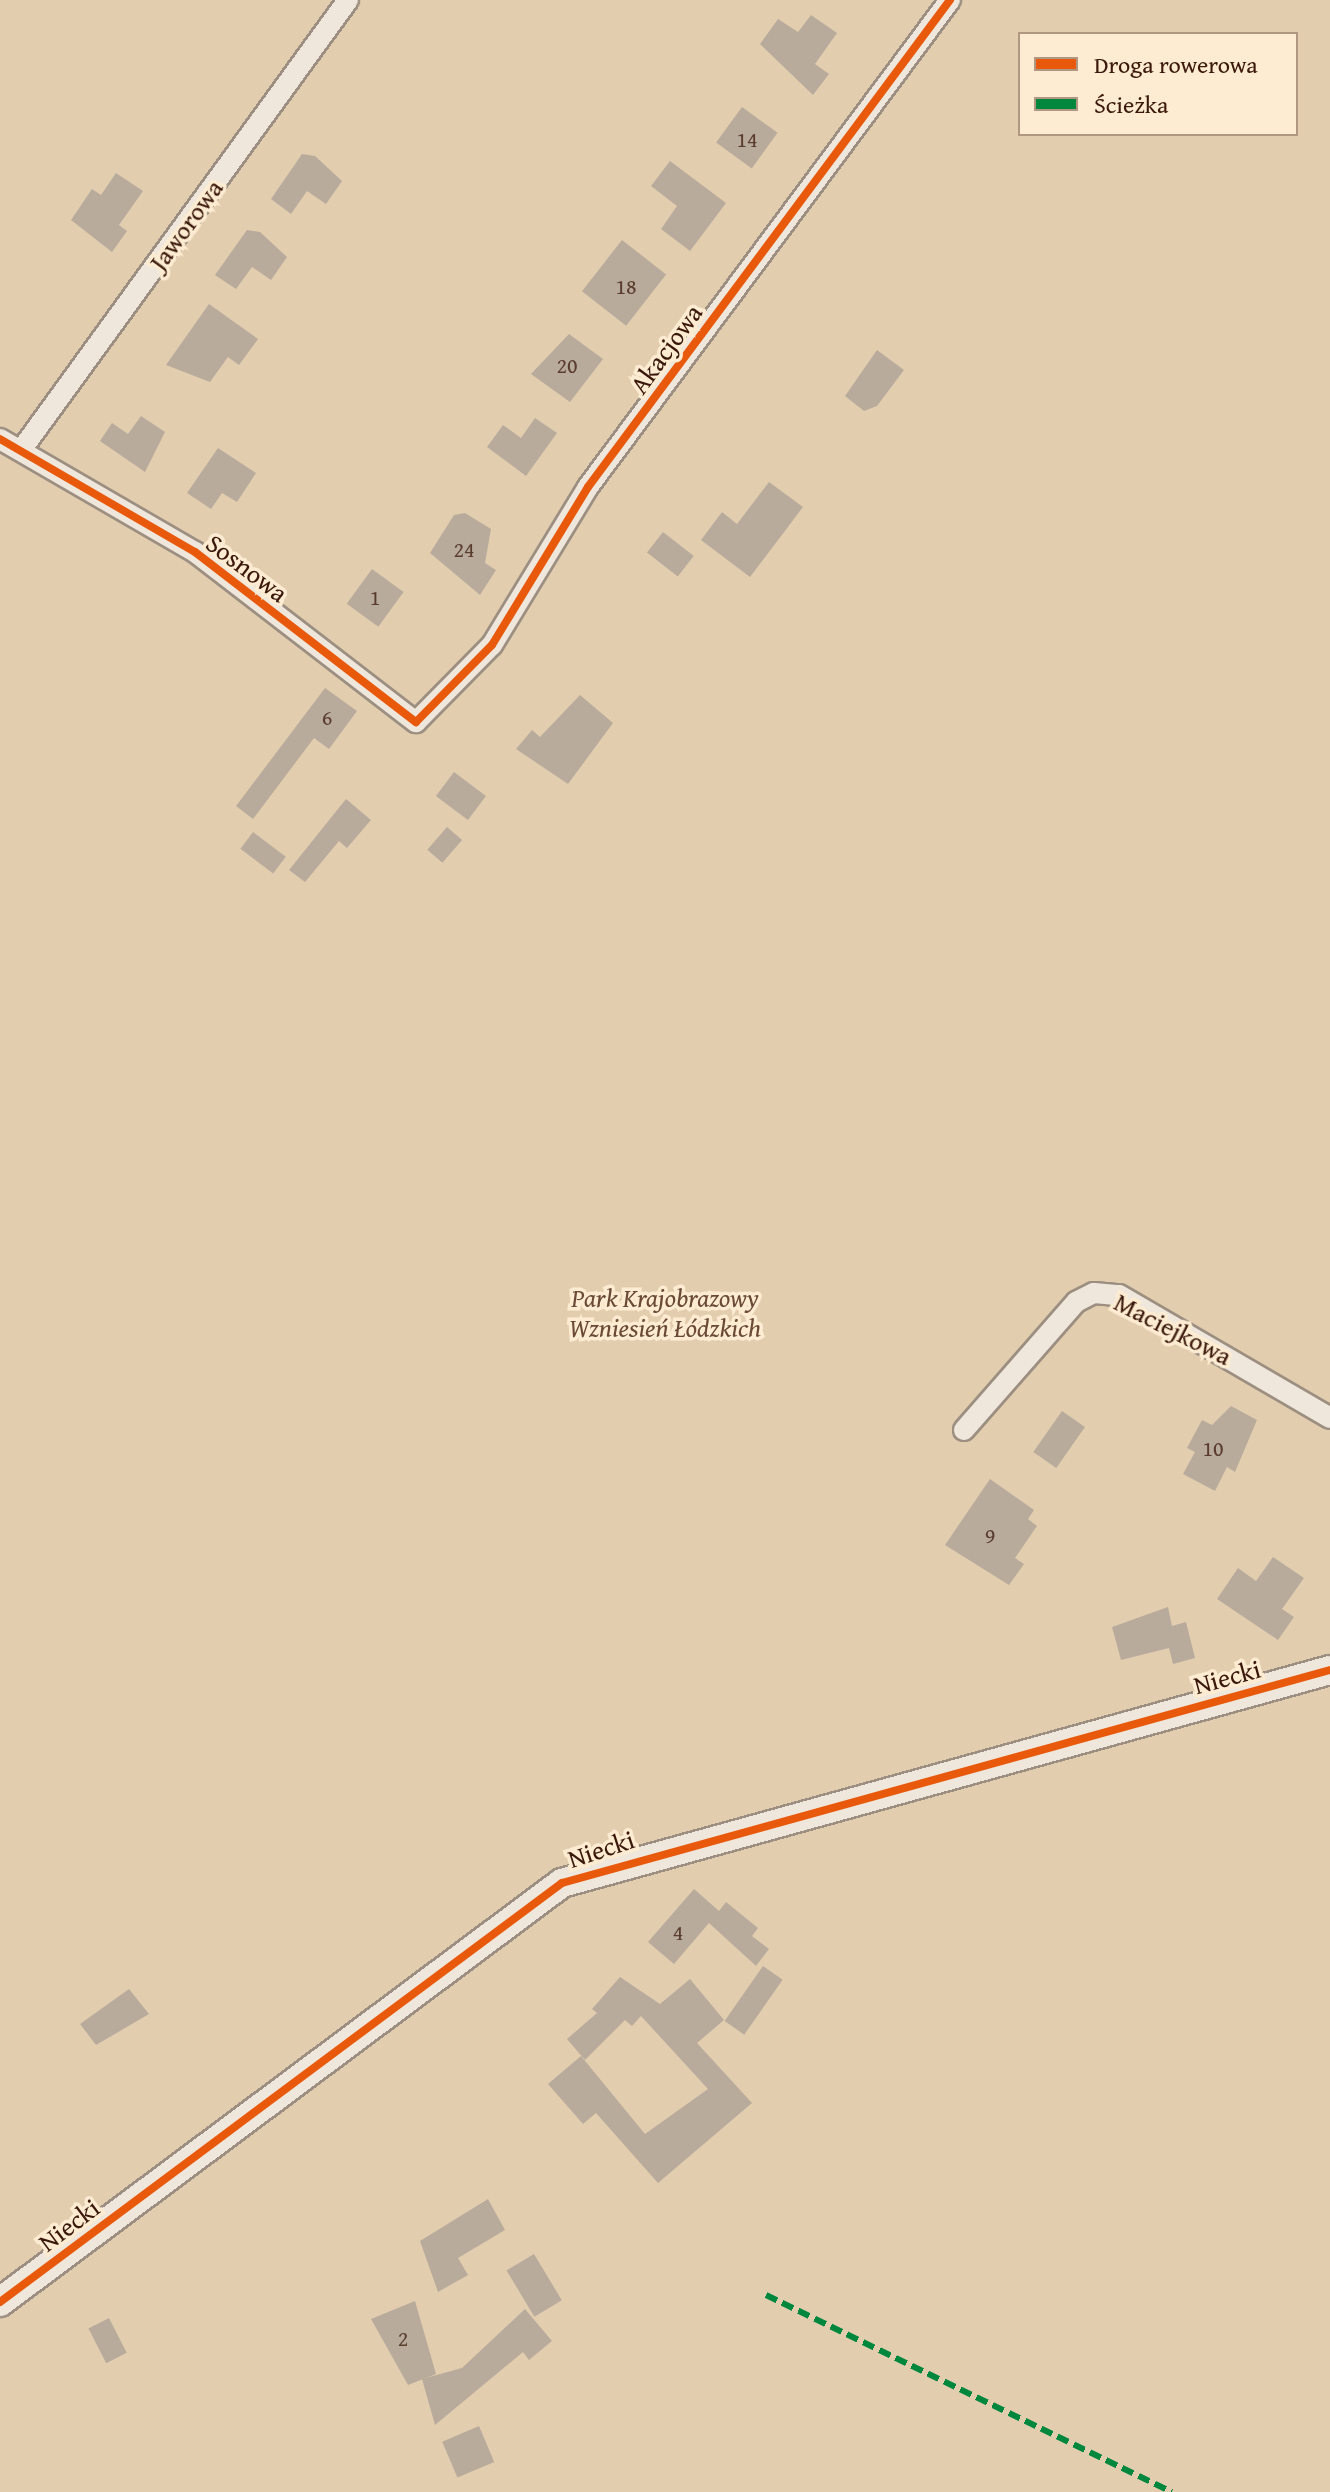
<!DOCTYPE html>
<html>
<head>
<meta charset="utf-8">
<style>
	body { margin:0 }
	#map { position:relative; width:1330px; height:2492px; overflow:hidden; background:#eddec7; font-family:"Gentium Book Plus",serif }
	div>[style] { position:absolute }
	[style*='--x'] { left:calc(var(--x)*1px); top:calc(var(--y)*1px); width:calc(var(--w)*1px); rotate:calc(var(--a)*1deg) }
	.green>* { inset:0; background:#e3cdaf }
	.building>* { inset:0; background:#b8ab9c; transform-origin:0 0 }
	.roads { filter:drop-shadow(2px 0 #9c8f81) drop-shadow(-2px 0 #9c8f81) drop-shadow(0 2px #9c8f81) drop-shadow(0 -2px #9c8f81) }
	.street>* { height:20px; margin:-10px; padding:0 10px; transform-origin:10px; border-radius:10px; background:#efe7db }
	.secondary>* { height:28px; margin:-14px; padding:0 14px; transform-origin:14px; border-radius:14px; background:#efe7db }
	.quiet>* { height:6px; margin-top:-3px; transform-origin:0; background:repeating-linear-gradient(90deg,#00873e 0 12px,transparent 0 18px) }
	.cycleway>* { height:8px; margin:-4px; padding:0 4px; transform-origin:4px; border-radius:4px; background:#e8590c }
	span { translate:-50% -50%; white-space:nowrap; text-align:center; line-height:1.15; -webkit-text-stroke:7px #fdecd1; paint-order:stroke }
	.number-label { font-size:22px; color:#5a3d2f }
	.number-label span { -webkit-text-stroke-width:0 }
	.street-label { font-size:26px; color:#3a180b }
	.park-label { font-size:26px; color:#6a4a36; font-style:italic }
	.legend { position:absolute; left:1018px; top:32px; width:280px; height:104px; box-sizing:border-box; background:#fdecd1; border:2px solid #af9782; margin:0; padding:10px 14px; list-style:none; font-size:24px; color:#3a180b }
	.legend li { display:flex; align-items:center; gap:16px; height:40px }
	.legend b { width:40px; border:2px solid #af9782 }
</style>
</head>
<body>
<div id="map">
	<div class="green">
		<i style="clip-path:polygon(evenodd,0 0,1330px 0,1330px 2492px,0 2492px,0 0,1020px 34px,1296px 34px,1296px 134px,1020px 134px,1020px 34px)"></i>
	</div>
	<div class="building">
		<i style="clip-path:polygon(811px 15px,837px 33px,815px 64px,829px 74px,813px 95px,760px 44px,778px 19px,798px 32px)"></i>
		<i style="left:742px;top:107px;width:44px;height:44px;rotate:36deg"></i>
		<i style="clip-path:polygon(302px 154px,315px 156px,342px 181px,326px 204px,307px 191px,291px 214px,271px 199px)"></i>
		<i style="clip-path:polygon(670px 161px,726px 203px,690px 251px,661px 229px,677px 206px,651px 186px)"></i>
		<i style="clip-path:polygon(116px 173px,143px 191px,119px 225px,127px 231px,112px 252px,71px 220px,92px 189px,101px 195px)"></i>
		<i style="clip-path:polygon(247px 230px,260px 232px,287px 257px,271px 280px,252px 267px,236px 289px,215px 275px)"></i>
		<i style="left:622px;top:240px;width:56px;height:65px;rotate:38deg"></i>
		<i style="clip-path:polygon(209px 304px,258px 339px,239px 365px,228px 357px,210px 382px,166px 365px)"></i>
		<i style="clip-path:polygon(569px 334px,603px 359px,570px 402px,531px 374px)"></i>
		<i style="clip-path:polygon(877px 350px,904px 370px,877px 406px,864px 411px,845px 396px)"></i>
		<i style="clip-path:polygon(141px 416px,165px 432px,145px 472px,100px 441px,112px 423px,128px 434px)"></i>
		<i style="clip-path:polygon(535px 418px,557px 433px,526px 476px,487px 447px,503px 425px,521px 438px)"></i>
		<i style="clip-path:polygon(218px 448px,256px 473px,237px 502px,222px 493px,211px 509px,187px 493px)"></i>
		<i style="clip-path:polygon(769px 482px,803px 507px,750px 577px,701px 540px,722px 512px,737px 524px)"></i>
		<i style="clip-path:polygon(465px 513px,491px 529px,485px 563px,496px 570px,480px 595px,430px 553px,454px 515px)"></i>
		<i style="left:663px;top:532px;width:39px;height:26px;rotate:38deg"></i>
		<i style="left:372px;top:569px;width:39px;height:43px;rotate:36deg"></i>
		<i style="clip-path:polygon(325px 688px,357px 711px,329px 749px,314px 738px,253px 819px,236px 806px)"></i>
		<i style="clip-path:polygon(580px 695px,613px 723px,568px 784px,516px 749px,532px 730px,540px 737px)"></i>
		<i style="left:454px;top:772px;width:40px;height:30px;rotate:37deg"></i>
		<i style="clip-path:polygon(346px 799px,371px 820px,347px 848px,339px 841px,305px 882px,289px 870px)"></i>
		<i style="left:447px;top:827px;width:20px;height:30px;rotate:41deg"></i>
		<i style="left:253px;top:832px;width:41px;height:21px;rotate:37deg"></i>
		<i style="clip-path:polygon(1231px 1406px,1257px 1420px,1235px 1472px,1227px 1467px,1215px 1491px,1183px 1474px,1195px 1452px,1187px 1448px,1202px 1420px,1212px 1425px)"></i>
		<i style="left:1062px;top:1411px;width:28px;height:50px;rotate:35deg"></i>
		<i style="clip-path:polygon(990px 1479px,1034px 1510px,1028px 1519px,1037px 1526px,1015px 1558px,1024px 1564px,1009px 1585px,945px 1545px)"></i>
		<i style="clip-path:polygon(1273px 1557px,1304px 1578px,1282px 1609px,1294px 1617px,1278px 1640px,1217px 1599px,1238px 1568px,1256px 1581px)"></i>
		<i style="clip-path:polygon(1168px 1607px,1172px 1626px,1186px 1622px,1195px 1658px,1173px 1664px,1169px 1648px,1121px 1660px,1112px 1627px)"></i>
		<i style="clip-path:polygon(694px 1889px,719px 1911px,726px 1902px,758px 1928px,752px 1936px,769px 1949px,756px 1966px,709px 1923px,674px 1964px,648px 1942px)"></i>
		<i style="left:763px;top:1966px;width:24px;height:67px;rotate:35deg"></i>
		<i style="clip-path:polygon(620px 1977px,660px 2004px,690px 1979px,724px 2020px,697px 2043px,752px 2103px,658px 2183px,596px 2113px,583px 2124px,548px 2084px,581px 2056px,645px 2134px,708px 2089px,641px 2016px,632px 2026px,625px 2020px,585px 2060px,567px 2039px,597px 2013px,592px 2009px)"></i>
		<i style="clip-path:polygon(129px 1989px,149px 2014px,96px 2045px,80px 2024px)"></i>
		<i style="clip-path:polygon(488px 2199px,505px 2230px,458px 2258px,468px 2275px,438px 2292px,420px 2241px)"></i>
		<i style="left:534px;top:2254px;width:54px;height:32px;rotate:59deg"></i>
		<i style="clip-path:polygon(415px 2301px,436px 2374px,408px 2385px,371px 2319px)"></i>
		<i style="clip-path:polygon(525px 2309px,552px 2341px,529px 2360px,523px 2352px,435px 2425px,422px 2379px,462px 2368px)"></i>
		<i style="left:109px;top:2318px;width:39px;height:23px;rotate:63deg"></i>
		<i style="left:479px;top:2426px;width:39px;height:40px;rotate:67deg"></i>
	</div>
	<div class="roads">
		<div class="street">
			<i style="--x:0;--y:439;--w:225;--a:30.1"></i>
			<i style="--x:195;--y:552;--w:279;--a:37.6"></i>
			<i style="--x:416;--y:722;--w:108;--a:-45.4"></i>
			<i style="--x:492;--y:645;--w:185;--a:-58.7"></i>
			<i style="--x:588;--y:487;--w:607;--a:-53.38"></i>
			<i style="--x:22;--y:449;--w:555;--a:-54.02"></i>
			<i style="--x:964;--y:1430;--w:170;--a:-48.8"></i>
			<i style="--x:1076;--y:1302;--w:20;--a:-27"></i>
			<i style="--x:1094;--y:1293;--w:25;--a:5"></i>
			<i style="--x:1119;--y:1295;--w:244;--a:30.2"></i>
		</div>
		<div class="secondary">
			<i style="--x:0;--y:2302;--w:701;--a:-36.71"></i>
			<i style="--x:562;--y:1883;--w:797;--a:-15.5"></i>
		</div>
	</div>
	<div class="quiet">
		<i style="--x:766;--y:2295;--w:451;--a:25.9"></i>
	</div>
	<div class="cycleway">
		<i style="--x:0;--y:439;--w:225;--a:30.1"></i>
		<i style="--x:195;--y:552;--w:279;--a:37.6"></i>
		<i style="--x:416;--y:722;--w:108;--a:-45.4"></i>
		<i style="--x:492;--y:645;--w:185;--a:-58.7"></i>
		<i style="--x:588;--y:487;--w:607;--a:-53.38"></i>
		<i style="--x:0;--y:2302;--w:701;--a:-36.71"></i>
		<i style="--x:562;--y:1883;--w:797;--a:-15.5"></i>
	</div>
	<div class="number-label">
		<span style="left:747px;top:140px">14</span>
		<span style="left:626px;top:287px">18</span>
		<span style="left:567px;top:366px">20</span>
		<span style="left:464px;top:550px">24</span>
		<span style="left:375px;top:598px">1</span>
		<span style="left:327px;top:718px">6</span>
		<span style="left:1213px;top:1449px">10</span>
		<span style="left:990px;top:1536px">9</span>
		<span style="left:678px;top:1933px">4</span>
		<span style="left:403px;top:2339px">2</span>
	</div>
	<div class="street-label">
		<span style="left:186px;top:225px;rotate:-54deg">Jaworowa</span>
		<span style="left:666px;top:349px;rotate:-54deg">Akacjowa</span>
		<span style="left:247px;top:568px;rotate:37deg">Sosnowa</span>
		<span style="left:1173px;top:1329px;rotate:27deg">Maciejkowa</span>
		<span style="left:1227px;top:1677px;rotate:-15deg">Niecki</span>
		<span style="left:601px;top:1849px;rotate:-18deg">Niecki</span>
		<span style="left:69px;top:2225px;rotate:-37deg">Niecki</span>
	</div>
	<div class="park-label">
		<span style="left:665px;top:1313px">Park Krajobrazowy<br>Wzniesień Łódzkich</span>
	</div>
	<ul class="legend">
	<li><b style="height:10px;background:#e8590c"></b>Droga rowerowa</li>
	<li><b style="height:10px;background:#00873e"></b>Ścieżka</li>
	</ul>
</div>
</body>
</html>
